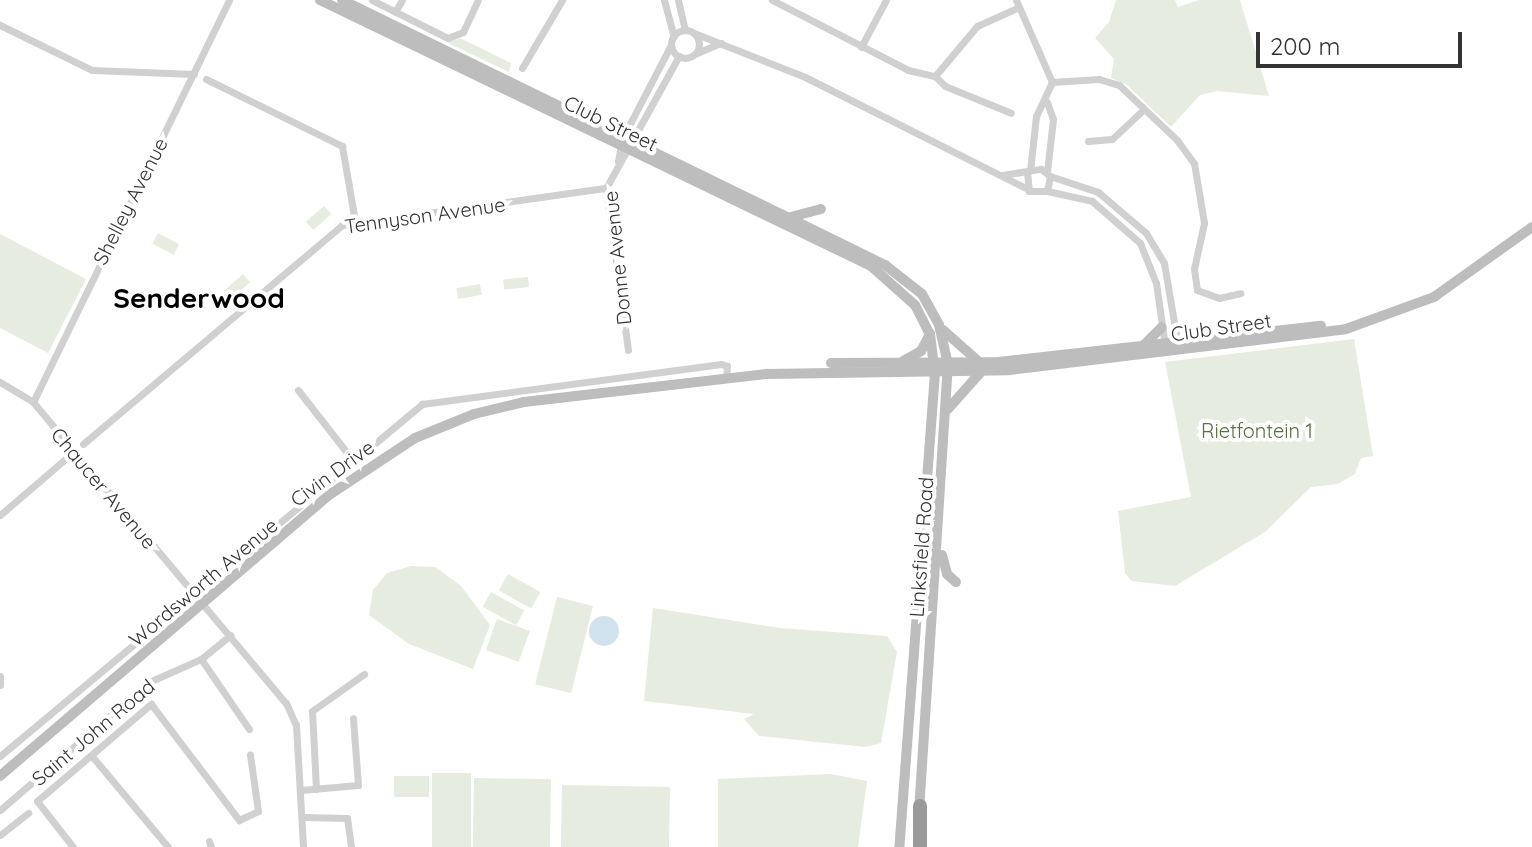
<!DOCTYPE html>
<html>
<head>
<meta charset="utf-8">
<style>
	body { margin:0 }
	#map { position:relative; width:1532px; height:847px; overflow:hidden; background:#fff; font-family:Quicksand,sans-serif }
	div>[style] { position:absolute }
	[style*='--x'] { left:calc(var(--x)*1px); top:calc(var(--y)*1px); width:calc(var(--w)*1px); rotate:calc(var(--a)*1deg) }
	.green>* { inset:0; background:#e6ecdf; transform-origin:0 0 }
	.water>* { inset:0; background:#cfe2ee }
	.round { border-radius:50% }
	.minor>* { height:7px; margin:-3.5px; padding:0 3.5px; transform-origin:3.5px; border-radius:3.5px; background:#d0d0d0 }
	.minor>.ring { margin:-3.5px; padding:0; box-sizing:content-box; background:none; border:7px solid #d0d0d0; border-radius:50% }
	.secondary>* { height:10px; margin:-5px; padding:0 5px; transform-origin:5px; border-radius:5px; background:#bdbdbd }
	.motorway>* { height:14px; margin:-7px; padding:0 7px; transform-origin:7px; border-radius:7px; background:#9a9a9a }
	span { translate:-50% -50%; white-space:nowrap; text-align:center; line-height:1.15; -webkit-text-stroke:8px #fff; paint-order:stroke }
	.street-label { font-size:20px; color:#333 }
	.park-label { font-size:20px; color:#56703f }
	.district-label { font-size:28px; color:#000; font-weight:700 }
	.scale { position:absolute; left:1256px; top:32px; width:206px; height:36px; box-sizing:border-box; border:4px solid #333; border-top:0; padding-left:10px; font-size:24px; line-height:28px; white-space:nowrap; color:#333; -webkit-text-stroke:6px #fff; paint-order:stroke }
</style>
</head>
<body>
<div id="map">
	<div class="green">
		<i style="clip-path:polygon(1116px 0,1175px 0,1178px 7px,1199px 0,1240px 0,1269px 96px,1217px 91px,1200px 95px,1171px 127px,1127px 85px,1111px 78px,1114px 59px,1095px 38px,1109px 22px)"></i>
		<i style="clip-path:polygon(460px 38px,511px 63px,509px 72px,448px 43px)"></i>
		<i style="left:324px;top:206px;width:11px;height:24px;rotate:49deg"></i>
		<i style="left:158px;top:233px;width:24px;height:12px;rotate:28deg"></i>
		<i style="clip-path:polygon(0 234px,86px 279px,48px 353px,0 328px)"></i>
		<i style="left:243px;top:274px;width:11px;height:25px;rotate:49deg"></i>
		<i style="left:528px;top:277px;width:10px;height:25px;rotate:84deg"></i>
		<i style="left:480px;top:284px;width:11px;height:24px;rotate:80deg"></i>
		<i style="clip-path:polygon(1354px 339px,1373px 456px,1361px 458px,1355px 474px,1338px 484px,1311px 487px,1265px 532px,1175px 586px,1131px 581px,1125px 573px,1118px 511px,1191px 497px,1165px 362px)"></i>
		<i style="clip-path:polygon(411px 566px,435px 567px,461px 586px,490px 625px,473px 669px,409px 644px,369px 615px,373px 590px,387px 573px)"></i>
		<i style="left:508px;top:574px;width:37px;height:19px;rotate:29deg"></i>
		<i style="left:491px;top:592px;width:38px;height:17px;rotate:29deg"></i>
		<i style="left:557px;top:597px;width:37px;height:90px;rotate:14deg"></i>
		<i style="clip-path:polygon(653px 608px,780px 628px,887px 636px,897px 652px,881px 743px,865px 747px,759px 736px,744px 719px,754px 714px,644px 701px)"></i>
		<i style="left:497px;top:619px;width:35px;height:33px;rotate:20deg"></i>
		<i style="left:432px;top:773px;width:39px;height:74px"></i>
		<i style="clip-path:polygon(831px 774px,867px 781px,858px 847px,718px 847px,718px 779px)"></i>
		<i style="left:394px;top:776px;width:35px;height:21px"></i>
		<i style="left:474px;top:778px;width:77px;height:69px;rotate:1deg"></i>
		<i style="left:562px;top:785px;width:108px;height:62px;rotate:1deg"></i>
	</div>
	<div class="water">
		<i class="round" style="left:589px;top:616px;width:30px;height:30px"></i>
	</div>
	<div class="minor">
		<i style="--x:372;--y:0;--w:85;--a:26.6"></i>
		<i style="--x:448;--y:38;--w:16;--a:-22"></i>
		<i style="--x:463;--y:32;--w:35;--a:-65"></i>
		<i style="--x:664;--y:0;--w:38;--a:75"></i>
		<i style="--x:678;--y:0;--w:31;--a:77"></i>
		<i style="--x:772;--y:0;--w:153;--a:27.2"></i>
		<i style="--x:908;--y:70;--w:28;--a:13"></i>
		<i style="--x:1016;--y:0;--w:90;--a:66.3"></i>
		<i style="--x:1052;--y:82;--w:38;--a:115"></i>
		<i style="--x:1036;--y:116;--w:55;--a:96.2"></i>
		<i style="--x:395;--y:12;--w:14;--a:-60"></i>
		<i style="--x:0;--y:25;--w:102;--a:26.1"></i>
		<i style="--x:92;--y:70;--w:102;--a:2.2"></i>
		<i class="ring" style="left:671px;top:30px;width:21px;height:21px"></i>
		<i style="--x:694;--y:33;--w:119;--a:21.6"></i>
		<i style="--x:805;--y:77;--w:247;--a:26.7"></i>
		<i style="--x:861;--y:47;--w:53;--a:-62"></i>
		<i style="--x:697;--y:53;--w:26;--a:-23"></i>
		<i style="--x:522;--y:68;--w:79;--a:-59.5"></i>
		<i style="--x:935;--y:76;--w:65;--a:-50"></i>
		<i style="--x:977;--y:26;--w:46;--a:-24.3"></i>
		<i style="--x:935;--y:76;--w:14;--a:45"></i>
		<i style="--x:945;--y:86;--w:71;--a:22.2"></i>
		<i style="--x:206;--y:79;--w:152;--a:26.2"></i>
		<i style="--x:342;--y:146;--w:76;--a:80.2"></i>
		<i style="--x:1052;--y:82;--w:47;--a:-3.7"></i>
		<i style="--x:1099;--y:79;--w:21;--a:17"></i>
		<i style="--x:1119;--y:85;--w:80;--a:43.5"></i>
		<i style="--x:1177;--y:140;--w:29;--a:54"></i>
		<i style="--x:1194;--y:163;--w:61;--a:80.5"></i>
		<i style="--x:1204;--y:223;--w:47;--a:102.3"></i>
		<i style="--x:1194;--y:269;--w:21;--a:82"></i>
		<i style="--x:1197;--y:290;--w:23;--a:20"></i>
		<i style="--x:1219;--y:298;--w:22;--a:-13"></i>
		<i style="--x:1047;--y:102;--w:18;--a:71"></i>
		<i style="--x:1053;--y:119;--w:53;--a:96.5"></i>
		<i style="--x:1088;--y:141;--w:24;--a:-5"></i>
		<i style="--x:1112;--y:139;--w:42;--a:-43.1"></i>
		<i style="--x:618;--y:161;--w:22;--a:-80"></i>
		<i style="--x:622;--y:139;--w:106;--a:-62.5"></i>
		<i style="--x:1002;--y:175;--w:39;--a:-9"></i>
		<i style="--x:1041;--y:169;--w:11;--a:38"></i>
		<i style="--x:1050;--y:176;--w:15;--a:101"></i>
		<i style="--x:1047;--y:191;--w:18;--a:180"></i>
		<i style="--x:1029;--y:191;--w:18;--a:-96"></i>
		<i style="--x:1050;--y:176;--w:51;--a:18.4"></i>
		<i style="--x:1098;--y:192;--w:63;--a:40.5"></i>
		<i style="--x:1146;--y:233;--w:35;--a:59"></i>
		<i style="--x:1164;--y:263;--w:84;--a:80.4"></i>
		<i style="--x:1047;--y:191;--w:46;--a:12.5"></i>
		<i style="--x:1092;--y:201;--w:64;--a:41.2"></i>
		<i style="--x:1140;--y:243;--w:43;--a:68.2"></i>
		<i style="--x:1156;--y:283;--w:64;--a:81.9"></i>
		<i style="--x:628;--y:350;--w:163;--a:-97.7"></i>
		<i style="--x:606;--y:188;--w:151;--a:-61.1"></i>
		<i style="--x:0;--y:382;--w:39;--a:31"></i>
		<i style="--x:33;--y:402;--w:393;--a:50"></i>
		<i style="--x:286;--y:703;--w:24;--a:66"></i>
		<i style="--x:296;--y:725;--w:122;--a:86.7"></i>
		<i style="--x:298;--y:390;--w:88;--a:52"></i>
		<i style="--x:33;--y:402;--w:447;--a:-64"></i>
		<i style="--x:83;--y:444;--w:339;--a:-40.2"></i>
		<i style="--x:342;--y:225;--w:267;--a:-8"></i>
		<i style="--x:0;--y:515;--w:95;--a:-40.7"></i>
		<i style="--x:201;--y:659;--w:85;--a:55.6"></i>
		<i style="--x:0;--y:676;--w:9;--a:90"></i>
		<i style="--x:91;--y:755;--w:120;--a:50.1"></i>
		<i style="--x:0;--y:756;--w:550;--a:-39.83"></i>
		<i style="--x:422;--y:404;--w:302;--a:-7.6"></i>
		<i style="--x:721;--y:364;--w:6;--a:18"></i>
		<i style="--x:727;--y:366;--w:12;--a:95"></i>
		<i style="--x:316;--y:789;--w:78;--a:-92.9"></i>
		<i style="--x:312;--y:711;--w:64;--a:-35.4"></i>
		<i style="--x:301;--y:790;--w:57;--a:-5"></i>
		<i style="--x:358;--y:785;--w:67;--a:-94.3"></i>
		<i style="--x:0;--y:810;--w:196;--a:-40.7"></i>
		<i style="--x:149;--y:682;--w:57;--a:-23.9"></i>
		<i style="--x:201;--y:659;--w:38;--a:-39"></i>
		<i style="--x:303;--y:817;--w:44;--a:1.3"></i>
		<i style="--x:347;--y:818;--w:29;--a:82"></i>
		<i style="--x:0;--y:835;--w:36;--a:-38"></i>
		<i style="--x:209;--y:841;--w:6;--a:72"></i>
		<i style="--x:73;--y:847;--w:58;--a:-128"></i>
		<i style="--x:37;--y:801;--w:150;--a:-40.4"></i>
		<i style="--x:151;--y:704;--w:146;--a:52.8"></i>
		<i style="--x:239;--y:820;--w:21;--a:-25"></i>
		<i style="--x:258;--y:811;--w:57;--a:-98.1"></i>
	</div>
	<div class="secondary">
		<i style="--x:320;--y:0;--w:612;--a:25.77"></i>
		<i style="--x:871;--y:266;--w:59;--a:41.6"></i>
		<i style="--x:915;--y:305;--w:33;--a:63"></i>
		<i style="--x:930;--y:334;--w:39;--a:83"></i>
		<i style="--x:935;--y:373;--w:475;--a:94.3"></i>
		<i style="--x:342;--y:0;--w:604;--a:26.01"></i>
		<i style="--x:885;--y:265;--w:47;--a:38.1"></i>
		<i style="--x:922;--y:294;--w:35;--a:61"></i>
		<i style="--x:939;--y:325;--w:39;--a:77"></i>
		<i style="--x:948;--y:363;--w:447;--a:93.7"></i>
		<i style="--x:791;--y:217;--w:31;--a:-15"></i>
		<i style="--x:943;--y:330;--w:47;--a:41.5"></i>
		<i style="--x:1144;--y:345;--w:25;--a:-45"></i>
		<i style="--x:903;--y:361;--w:21;--a:-29"></i>
		<i style="--x:921;--y:351;--w:19;--a:-62"></i>
		<i style="--x:831;--y:363;--w:167;--a:-0.3"></i>
		<i style="--x:998;--y:362;--w:325;--a:-6.4"></i>
		<i style="--x:948;--y:409;--w:48;--a:-48.4"></i>
		<i style="--x:942;--y:555;--w:20;--a:75"></i>
		<i style="--x:947;--y:574;--w:12;--a:42"></i>
		<i style="--x:0;--y:776;--w:433;--a:-40.5"></i>
		<i style="--x:329;--y:495;--w:103;--a:-33.5"></i>
		<i style="--x:415;--y:438;--w:64;--a:-22.1"></i>
		<i style="--x:474;--y:414;--w:51;--a:-13.5"></i>
		<i style="--x:524;--y:402;--w:245;--a:-6.6"></i>
		<i style="--x:767;--y:374;--w:242;--a:-0.9"></i>
		<i style="--x:1009;--y:370;--w:339;--a:-6.9"></i>
		<i style="--x:1346;--y:329;--w:94;--a:-20"></i>
		<i style="--x:1434;--y:297;--w:120;--a:-35.5"></i>
	</div>
	<div class="motorway">
		<i style="--x:920;--y:806;--w:41;--a:90"></i>
	</div>
	<div class="street-label">
		<span style="left:611px;top:123px;rotate:26deg">Club Street</span>
		<span style="left:130px;top:201px;rotate:-63deg">Shelley Avenue</span>
		<span style="left:425px;top:215px;rotate:-8deg">Tennyson Avenue</span>
		<span style="left:617px;top:258px;rotate:-96deg">Donne Avenue</span>
		<span style="left:1221px;top:327px;rotate:-8deg">Club Street</span>
		<span style="left:332px;top:473px;rotate:-36deg">Civin Drive</span>
		<span style="left:104px;top:488px;rotate:50deg">Chaucer Avenue</span>
		<span style="left:921px;top:547px;rotate:-86deg">Linksfield Road</span>
		<span style="left:203px;top:582px;rotate:-40deg">Wordsworth Avenue</span>
		<span style="left:93px;top:732px;rotate:-40deg">Saint John Road</span>
	</div>
	<div class="park-label">
		<span style="left:1257px;top:430px">Rietfontein 1</span>
	</div>
	<div class="district-label">
		<span style="left:199px;top:298px">Senderwood</span>
	</div>
	<div class="scale">200 m</div>
</div>
</body>
</html>
